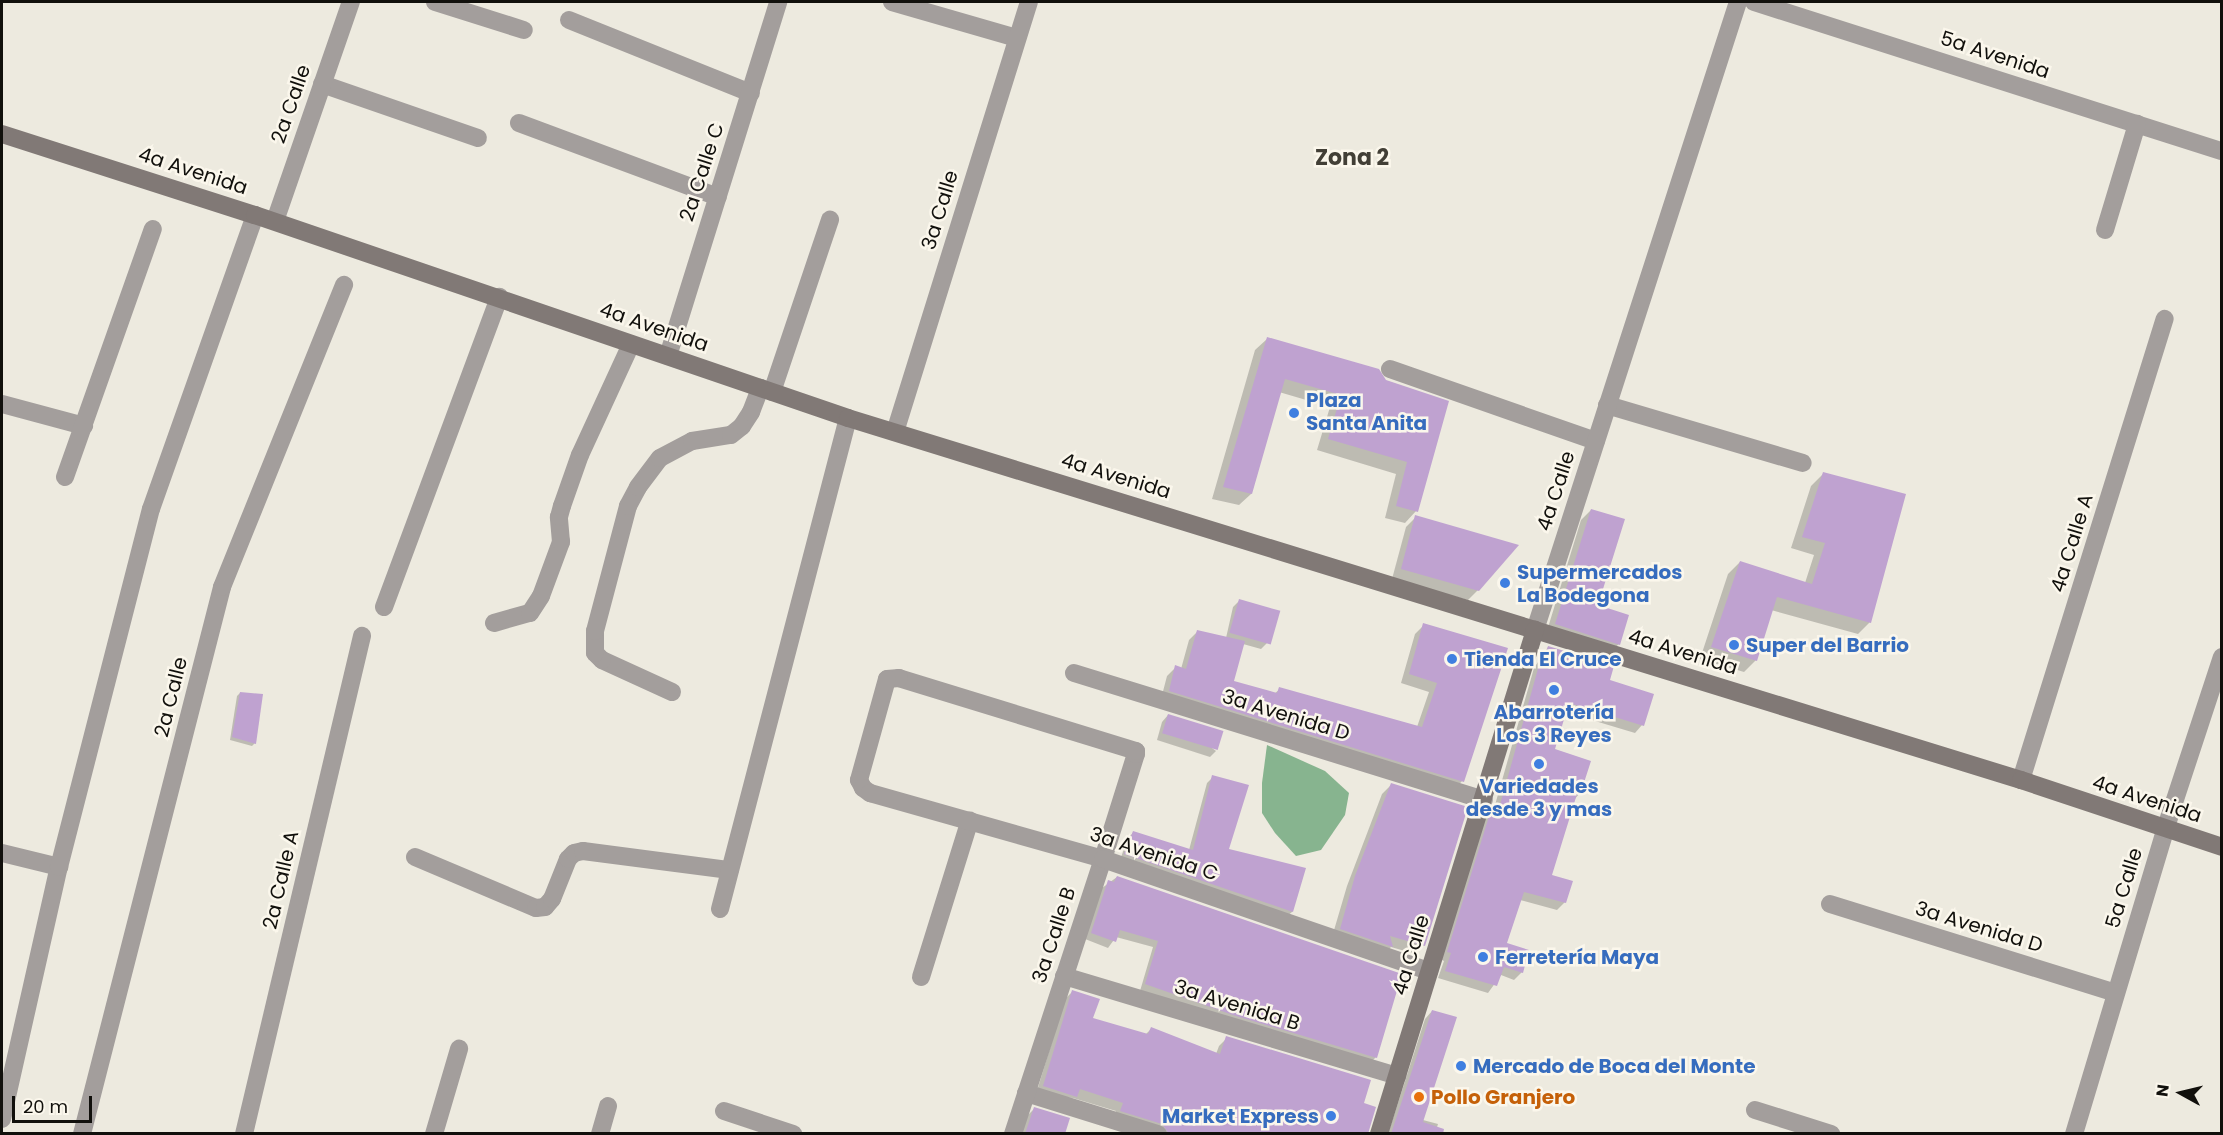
<!DOCTYPE html>
<html>
<head>
<meta charset="utf-8">
<style>
	body { margin:0 }
	#map { position:relative; width:2223px; height:1135px; overflow:hidden; background:#edeadf; font-family:Poppins,sans-serif }
	div>[style] { position:absolute }
	[style*='--x'] { left:calc(var(--x)*1px); top:calc(var(--y)*1px); width:calc(var(--w)*1px); rotate:calc(var(--a)*1deg) }
	.forest>* { inset:0; background:#87b48f }
	.shadow>* { inset:0; background:#0003 }
	.building>* { inset:0; background:#bfa2d0; transform-origin:0 0 }
	.minor>* { height:18px; margin:-9px; padding:0 9px; transform-origin:9px; border-radius:9px; background:#a39e9c }
	.tertiary>* { height:18px; margin:-9px; padding:0 9px; transform-origin:9px; border-radius:9px; background:#a39e9c }
	.secondary>* { height:18px; margin:-9px; padding:0 9px; transform-origin:9px; border-radius:9px; background:#817976 }
	.dots>* { width:16px; height:16px; translate:-50% -50%; box-sizing:border-box; border:3px solid #fbf7ec; border-radius:50% }
	span { translate:-50% -50%; white-space:nowrap; text-align:center; line-height:1.15; -webkit-text-stroke:5px #fbf7ec; paint-order:stroke }
	.street-label { font-size:20px; color:#11100c }
	.shop-label { font-size:20px; color:#366cbe; font-weight:700 }
	.left { translate:0 -50%; text-align:left }
	.right { translate:-100% -50%; text-align:right }
	.food-label { font-size:20px; color:#c56008; font-weight:700 }
	.quarter-label { font-size:22px; color:#423f36; font-weight:700 }
	.frame { position:absolute; inset:0; border:3px solid #11100c; pointer-events:none }
	.north { position:absolute; left:2151px; top:1063px; width:60px; height:60px; -webkit-text-stroke:4px #fbf7ec; paint-order:stroke; rotate:278deg; font-size:16px; font-weight:700; line-height:24px; text-align:center; color:#11100c }
	.north::after { content:''; display:block; margin:auto; width:21px; height:27px; background:#11100c; clip-path:polygon(50% 0,100% 100%,50% 72%,0 100%) }
	.scale { position:absolute; left:12px; top:1096px; width:80px; height:27px; box-sizing:border-box; border:3px solid #11100c; border-top:0; padding-left:8px; font-size:18px; line-height:21px; white-space:nowrap; color:#11100c; -webkit-text-stroke:4px #fbf7ec; paint-order:stroke }
</style>
</head>
<body>
<div id="map">
	<div class="forest">
		<i style="clip-path:polygon(1267px 745px,1325px 771px,1349px 793px,1345px 815px,1321px 850px,1296px 856px,1275px 833px,1262px 813px,1262px 783px)"></i>
	</div>
	<div class="shadow">
		<i style="clip-path:polygon(1267px 339px,1447px 402px,1416px 511px,1405px 523px,1385px 518px,1396px 474px,1317px 450px,1330px 407px,1279px 392px,1251px 494px,1239px 505px,1212px 499px,1255px 350px)"></i>
		<i style="clip-path:polygon(1823px 474px,1870px 622px,1858px 634px,1771px 610px,1756px 660px,1744px 672px,1700px 659px,1728px 574px,1740px 562px,1805px 583px,1814px 555px,1791px 548px,1811px 486px)"></i>
		<i style="clip-path:polygon(1591px 510px,1597px 606px,1619px 644px,1609px 653px,1546px 634px,1581px 520px)"></i>
		<i style="clip-path:polygon(1416px 517px,1478px 590px,1468px 600px,1392px 579px,1406px 527px)"></i>
		<i style="clip-path:polygon(1239px 601px,1267px 643px,1261px 649px,1243px 644px,1232px 682px,1274px 694px,1280px 689px,1417px 727px,1429px 692px,1401px 683px,1415px 634px,1424px 625px,1462px 781px,1454px 790px,1161px 699px,1167px 676px,1176px 667px,1181px 669px,1189px 640px,1198px 631px,1226px 638px,1233px 607px)"></i>
		<i style="clip-path:polygon(1548px 647px,1608px 681px,1642px 725px,1635px 733px,1565px 712px,1553px 750px,1579px 794px,1574px 800px,1550px 876px,1565px 902px,1557px 910px,1520px 900px,1505px 944px,1522px 972px,1514px 980px,1501px 975px,1488px 993px,1438px 978px,1444px 961px,1440px 959px,1484px 819px,1493px 812px,1534px 668px)"></i>
		<i style="clip-path:polygon(240px 693px,255px 743px,252px 746px,230px 740px,237px 696px)"></i>
		<i style="clip-path:polygon(1168px 715px,1216px 751px,1210px 757px,1157px 740px,1162px 722px)"></i>
		<i style="clip-path:polygon(1213px 777px,1227px 850px,1304px 869px,1292px 912px,1286px 917px,1120px 860px,1128px 838px,1134px 832px,1189px 850px,1207px 783px)"></i>
		<i style="clip-path:polygon(1391px 785px,1424px 945px,1415px 954px,1391px 947px,1383px 955px,1332px 937px,1347px 886px,1382px 794px)"></i>
		<i style="clip-path:polygon(1117px 877px,1376px 1057px,1369px 1064px,1140px 991px,1153px 947px,1116px 937px,1108px 948px,1085px 939px,1102px 888px)"></i>
		<i style="clip-path:polygon(1072px 992px,1091px 1019px,1145px 1035px,1151px 1029px,1216px 1054px,1219px 1046px,1227px 1038px,1362px 1104px,1367px 1134px,1157px 1134px,1114px 1118px,1116px 1111px,1073px 1098px,1036px 1094px,1065px 999px)"></i>
		<i style="clip-path:polygon(1432px 1011px,1423px 1120px,1438px 1124px,1435px 1134px,1388px 1134px,1425px 1019px)"></i>
		<i style="clip-path:polygon(1034px 1109px,1063px 1134px,1021px 1134px,1028px 1115px)"></i>
	</div>
	<div class="building">
		<i style="clip-path:polygon(1267px 337px,1379px 369px,1386px 380px,1449px 401px,1418px 512px,1396px 506px,1407px 462px,1328px 439px,1341px 395px,1285px 379px,1252px 494px,1223px 487px)"></i>
		<i style="clip-path:polygon(1823px 472px,1906px 494px,1871px 623px,1777px 597px,1757px 661px,1711px 647px,1740px 561px,1812px 584px,1825px 543px,1802px 537px)"></i>
		<i style="clip-path:polygon(1591px 509px,1625px 519px,1598px 605px,1629px 615px,1620px 645px,1555px 624px)"></i>
		<i style="clip-path:polygon(1415px 515px,1519px 545px,1479px 591px,1401px 569px)"></i>
		<i style="left:1239px;top:599px;width:43px;height:35px;rotate:16deg"></i>
		<i style="clip-path:polygon(1423px 623px,1508px 648px,1464px 782px,1169px 691px,1175px 665px,1186px 669px,1197px 630px,1245px 641px,1234px 681px,1277px 693px,1279px 687px,1422px 727px,1437px 683px,1409px 674px)"></i>
		<i style="clip-path:polygon(1548px 646px,1614px 666px,1610px 680px,1654px 694px,1644px 726px,1569px 703px,1555px 749px,1591px 761px,1580px 795px,1577px 794px,1552px 875px,1573px 881px,1566px 903px,1524px 892px,1507px 943px,1529px 950px,1523px 973px,1504px 967px,1497px 986px,1445px 971px,1451px 953px,1447px 952px,1491px 810px,1498px 812px,1541px 658px,1544px 659px)"></i>
		<i style="clip-path:polygon(240px 692px,263px 694px,256px 744px,232px 737px)"></i>
		<i style="left:1168px;top:714px;width:58px;height:20px;rotate:17deg"></i>
		<i style="clip-path:polygon(1212px 775px,1249px 785px,1229px 849px,1306px 868px,1293px 912px,1124px 854px,1133px 831px,1193px 850px)"></i>
		<i style="clip-path:polygon(1391px 783px,1468px 807px,1425px 946px,1390px 936px,1393px 947px,1340px 929px,1355px 876px)"></i>
		<i style="clip-path:polygon(1117px 876px,1402px 974px,1377px 1058px,1233px 1015px,1145px 984px,1158px 941px,1120px 930px,1116px 942px,1091px 933px,1108px 880px,1114px 882px)"></i>
		<i style="clip-path:polygon(1072px 990px,1100px 999px,1093px 1018px,1148px 1034px,1151px 1027px,1220px 1054px,1226px 1036px,1371px 1080px,1364px 1103px,1376px 1107px,1368px 1134px,1169px 1134px,1162px 1124px,1120px 1111px,1123px 1103px,1080px 1089px,1077px 1097px,1043px 1086px)"></i>
		<i style="clip-path:polygon(1432px 1010px,1457px 1017px,1423px 1122px,1444px 1129px,1443px 1134px,1391px 1134px)"></i>
		<i style="clip-path:polygon(1034px 1107px,1070px 1118px,1065px 1134px,1025px 1134px)"></i>
	</div>
	<div class="minor">
		<i style="--x:435;--y:2;--w:93;--a:17.5"></i>
		<i style="--x:892;--y:2;--w:130;--a:16.1"></i>
		<i style="--x:1754;--y:2;--w:491;--a:17.7"></i>
		<i style="--x:569;--y:20;--w:196;--a:21.9"></i>
		<i style="--x:322;--y:84;--w:165;--a:19.1"></i>
		<i style="--x:519;--y:123;--w:212;--a:20.4"></i>
		<i style="--x:275;--y:221;--w:232;--a:-70.9"></i>
		<i style="--x:2105;--y:230;--w:111;--a:-73.2"></i>
		<i style="--x:668;--y:356;--w:371;--a:-72.7"></i>
		<i style="--x:1390;--y:369;--w:218;--a:19.3"></i>
		<i style="--x:772;--y:392;--w:182;--a:-71.4"></i>
		<i style="--x:2;--y:404;--w:85;--a:15"></i>
		<i style="--x:1607;--y:405;--w:204;--a:16.5"></i>
		<i style="--x:895;--y:432;--w:450;--a:-72.7"></i>
		<i style="--x:65;--y:477;--w:263;--a:-70.5"></i>
		<i style="--x:384;--y:607;--w:331;--a:-69.6"></i>
		<i style="--x:494;--y:623;--w:37;--a:-16"></i>
		<i style="--x:530;--y:613;--w:20;--a:-57"></i>
		<i style="--x:541;--y:596;--w:58;--a:-69.7"></i>
		<i style="--x:561;--y:542;--w:25;--a:-95"></i>
		<i style="--x:559;--y:517;--w:11;--a:-75"></i>
		<i style="--x:562;--y:506;--w:54;--a:-70.6"></i>
		<i style="--x:580;--y:455;--w:122;--a:-65.3"></i>
		<i style="--x:1074;--y:673;--w:429;--a:17.2"></i>
		<i style="--x:672;--y:692;--w:77;--a:-155.4"></i>
		<i style="--x:602;--y:660;--w:10;--a:-135"></i>
		<i style="--x:595;--y:653;--w:22;--a:-90"></i>
		<i style="--x:595;--y:631;--w:129;--a:-75.2"></i>
		<i style="--x:628;--y:506;--w:21;--a:-62"></i>
		<i style="--x:638;--y:487;--w:36;--a:-53"></i>
		<i style="--x:660;--y:458;--w:36;--a:-28"></i>
		<i style="--x:692;--y:441;--w:39;--a:-9"></i>
		<i style="--x:731;--y:435;--w:14;--a:-39"></i>
		<i style="--x:742;--y:426;--w:17;--a:-57"></i>
		<i style="--x:751;--y:412;--w:26;--a:-69"></i>
		<i style="--x:2021;--y:780;--w:483;--a:-72.7"></i>
		<i style="--x:2;--y:853;--w:59;--a:13.8"></i>
		<i style="--x:415;--y:857;--w:131;--a:22.9"></i>
		<i style="--x:536;--y:908;--w:9;--a:-6"></i>
		<i style="--x:545;--y:907;--w:11;--a:-49"></i>
		<i style="--x:552;--y:899;--w:43;--a:-68.2"></i>
		<i style="--x:568;--y:859;--w:8;--a:-45"></i>
		<i style="--x:574;--y:853;--w:9;--a:-13"></i>
		<i style="--x:583;--y:851;--w:148;--a:7.4"></i>
		<i style="--x:1830;--y:904;--w:299;--a:17.3"></i>
		<i style="--x:720;--y:909;--w:507;--a:-75.39"></i>
		<i style="--x:1064;--y:976;--w:348;--a:16.7"></i>
		<i style="--x:921;--y:977;--w:164;--a:-72.7"></i>
		<i style="--x:1026;--y:1093;--w:138;--a:17.3"></i>
		<i style="--x:1755;--y:1110;--w:80;--a:17.5"></i>
		<i style="--x:724;--y:1111;--w:73;--a:18.4"></i>
		<i style="--x:2;--y:1119;--w:258;--a:-77.3"></i>
		<i style="--x:59;--y:867;--w:370;--a:-75.6"></i>
		<i style="--x:151;--y:509;--w:312;--a:-70.5"></i>
		<i style="--x:82;--y:1134;--w:565;--a:-75.64"></i>
		<i style="--x:222;--y:587;--w:326;--a:-68"></i>
		<i style="--x:244;--y:1134;--w:512;--a:-76.67"></i>
		<i style="--x:434;--y:1134;--w:89;--a:-73.6"></i>
		<i style="--x:600;--y:1134;--w:29;--a:-74"></i>
		<i style="--x:1013;--y:1134;--w:289;--a:-71.9"></i>
		<i style="--x:1103;--y:859;--w:110;--a:-72.6"></i>
		<i style="--x:1136;--y:754;--w:3;--a:-90"></i>
		<i style="--x:1136;--y:751;--w:248;--a:-162.9"></i>
		<i style="--x:899;--y:678;--w:12;--a:175"></i>
		<i style="--x:887;--y:679;--w:105;--a:105.5"></i>
		<i style="--x:859;--y:780;--w:9;--a:63"></i>
		<i style="--x:863;--y:788;--w:9;--a:36"></i>
		<i style="--x:870;--y:793;--w:242;--a:15.8"></i>
		<i style="--x:1103;--y:859;--w:345;--a:19"></i>
		<i style="--x:2074;--y:1134;--w:317;--a:-73.3"></i>
		<i style="--x:2165;--y:830;--w:182;--a:-71.8"></i>
	</div>
	<div class="tertiary">
		<i style="--x:1535;--y:630;--w:660;--a:-72.09"></i>
	</div>
	<div class="secondary">
		<i style="--x:2;--y:134;--w:266;--a:17.8"></i>
		<i style="--x:255;--y:215;--w:627;--a:18.9"></i>
		<i style="--x:848;--y:418;--w:1228;--a:17.15"></i>
		<i style="--x:2021;--y:780;--w:212;--a:18.4"></i>
		<i style="--x:1379;--y:1134;--w:528;--a:-72.8"></i>
	</div>
	<div class="dots">
		<i style="left:1294px;top:413px;background:#3f7fe0"></i>
		<i style="left:1505px;top:583px;background:#3f7fe0"></i>
		<i style="left:1734px;top:645px;background:#3f7fe0"></i>
		<i style="left:1452px;top:659px;background:#3f7fe0"></i>
		<i style="left:1554px;top:690px;background:#3f7fe0"></i>
		<i style="left:1539px;top:764px;background:#3f7fe0"></i>
		<i style="left:1483px;top:957px;background:#3f7fe0"></i>
		<i style="left:1461px;top:1066px;background:#3f7fe0"></i>
		<i style="left:1419px;top:1097px;background:#e8710a"></i>
		<i style="left:1331px;top:1116px;background:#3f7fe0"></i>
	</div>
	<div class="street-label">
		<span style="left:1995px;top:55px;rotate:18deg">5a Avenida</span>
		<span style="left:291px;top:104px;rotate:-71deg">2a Calle</span>
		<span style="left:193px;top:171px;rotate:18deg">4a Avenida</span>
		<span style="left:702px;top:172px;rotate:-72deg">2a Calle C</span>
		<span style="left:940px;top:210px;rotate:-73deg">3a Calle</span>
		<span style="left:654px;top:327px;rotate:19deg">4a Avenida</span>
		<span style="left:1116px;top:476px;rotate:17deg">4a Avenida</span>
		<span style="left:1556px;top:491px;rotate:-72deg">4a Calle</span>
		<span style="left:2072px;top:543px;rotate:-73deg">4a Calle A</span>
		<span style="left:1683px;top:652px;rotate:17deg">4a Avenida</span>
		<span style="left:171px;top:697px;rotate:-76deg">2a Calle</span>
		<span style="left:1286px;top:715px;rotate:17deg">3a Avenida D</span>
		<span style="left:2147px;top:799px;rotate:18deg">4a Avenida</span>
		<span style="left:1154px;top:854px;rotate:18deg">3a Avenida C</span>
		<span style="left:281px;top:880px;rotate:-77deg">2a Calle A</span>
		<span style="left:2124px;top:888px;rotate:-73deg">5a Calle</span>
		<span style="left:1979px;top:927px;rotate:17deg">3a Avenida D</span>
		<span style="left:1054px;top:935px;rotate:-72deg">3a Calle B</span>
		<span style="left:1411px;top:955px;rotate:-73deg">4a Calle</span>
		<span style="left:1237px;top:1005px;rotate:17deg">3a Avenida B</span>
	</div>
	<div class="shop-label">
		<span class="left" style="left:1306px;top:412px">Plaza<br>Santa Anita</span>
		<span class="left" style="left:1517px;top:584px">Supermercados<br>La Bodegona</span>
		<span class="left" style="left:1746px;top:645px">Super del Barrio</span>
		<span class="left" style="left:1464px;top:659px">Tienda El Cruce</span>
		<span style="left:1554px;top:724px">Abarrotería<br>Los 3 Reyes</span>
		<span style="left:1539px;top:798px">Variedades<br>desde 3 y mas</span>
		<span class="left" style="left:1495px;top:957px">Ferretería Maya</span>
		<span class="left" style="left:1473px;top:1066px">Mercado de Boca del Monte</span>
		<span class="right" style="left:1319px;top:1116px">Market Express</span>
	</div>
	<div class="food-label">
		<span class="left" style="left:1431px;top:1097px">Pollo Granjero</span>
	</div>
	<div class="quarter-label">
		<span style="left:1352px;top:158px">Zona 2</span>
	</div>
	<div class="frame"></div>
	<div class="north">N</div>
	<div class="scale">20 m</div>
</div>
</body>
</html>
